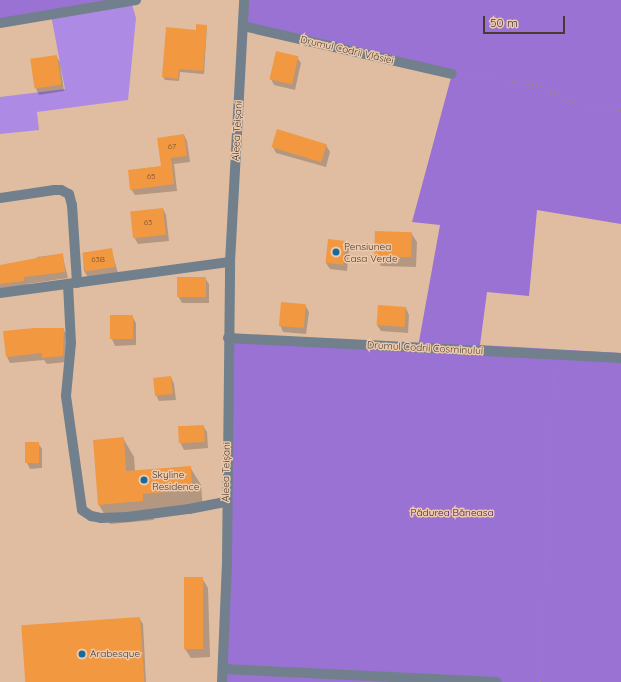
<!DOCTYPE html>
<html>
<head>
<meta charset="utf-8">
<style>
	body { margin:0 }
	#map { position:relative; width:621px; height:682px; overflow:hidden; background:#e0bda1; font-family:Quicksand,sans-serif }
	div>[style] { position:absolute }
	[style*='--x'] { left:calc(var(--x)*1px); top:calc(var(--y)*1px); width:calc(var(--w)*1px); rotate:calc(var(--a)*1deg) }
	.green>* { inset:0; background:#ad8ae3 }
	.forest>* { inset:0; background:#9a72d4 }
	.shadow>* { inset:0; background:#0003 }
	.building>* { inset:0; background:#f29841; transform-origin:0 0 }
	.path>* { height:2px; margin-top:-1px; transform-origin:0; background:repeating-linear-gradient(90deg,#a28772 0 1px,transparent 0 4px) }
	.minor>* { height:10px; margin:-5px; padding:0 5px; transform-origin:5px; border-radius:5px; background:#71808c }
	.dots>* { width:11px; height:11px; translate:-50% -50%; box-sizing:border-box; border:2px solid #edcaad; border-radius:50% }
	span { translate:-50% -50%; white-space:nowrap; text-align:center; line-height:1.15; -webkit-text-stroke:3px #edcaad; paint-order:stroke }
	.number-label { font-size:8px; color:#725233 }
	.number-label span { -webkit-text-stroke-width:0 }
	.street-label { font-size:10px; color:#483a2e }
	.poi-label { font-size:10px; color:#483a2e }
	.left { translate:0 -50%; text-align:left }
	.park-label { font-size:10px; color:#3c0e68 }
	.scale { position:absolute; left:483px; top:16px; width:82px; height:18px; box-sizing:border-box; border:2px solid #483a2e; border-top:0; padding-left:5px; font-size:12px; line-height:14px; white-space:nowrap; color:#483a2e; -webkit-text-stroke:3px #edcaad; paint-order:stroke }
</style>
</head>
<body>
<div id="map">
	<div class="green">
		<i style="clip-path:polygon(131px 1px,136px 18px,128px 100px,37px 112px,39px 130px,0 134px,0 97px,65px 89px,51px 15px)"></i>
	</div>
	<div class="forest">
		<i style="clip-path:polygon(0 0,137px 0,0 23px)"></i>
		<i style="clip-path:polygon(244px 0,621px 0,621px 224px,537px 210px,529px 296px,487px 292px,480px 345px,621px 353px,621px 682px,222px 682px,228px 338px,418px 347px,440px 225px,412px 222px,452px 74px,243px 26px)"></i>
	</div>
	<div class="shadow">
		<i style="clip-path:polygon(207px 26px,204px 74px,180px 72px,179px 81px,165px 80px,163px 77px)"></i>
		<i style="clip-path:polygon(56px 56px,60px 62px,64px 91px,39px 95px,36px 89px)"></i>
		<i style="clip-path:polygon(297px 57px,301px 63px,295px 90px,274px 85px,271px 79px)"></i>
		<i style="clip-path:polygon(184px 135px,187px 141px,190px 162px,174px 164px,177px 191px,135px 195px,131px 189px,162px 167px)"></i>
		<i style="clip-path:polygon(326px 145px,330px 152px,326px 167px,276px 153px,273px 147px)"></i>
		<i style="clip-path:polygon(163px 209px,166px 215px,169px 241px,138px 244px,134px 237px)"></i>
		<i style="clip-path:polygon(376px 232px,411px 233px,417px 242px,416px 267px,381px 266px,375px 256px)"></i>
		<i style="clip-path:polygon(329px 240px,346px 242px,349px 248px,347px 271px,330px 269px,326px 263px)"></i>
		<i style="clip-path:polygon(111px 249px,118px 273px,88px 277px,84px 271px,83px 253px)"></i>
		<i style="clip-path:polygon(62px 254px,68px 278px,27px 284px,27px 287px,0 291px,0 266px,38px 261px,37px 257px)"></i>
		<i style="clip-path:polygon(205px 278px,209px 284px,209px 303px,182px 303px,178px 296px)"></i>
		<i style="clip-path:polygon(305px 305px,309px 312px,306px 334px,283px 332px,280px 325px)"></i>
		<i style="clip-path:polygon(379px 306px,406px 308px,409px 315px,408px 333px,381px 331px,377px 325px)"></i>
		<i style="clip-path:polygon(132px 316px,136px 323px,136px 345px,115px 346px,112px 339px)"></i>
		<i style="clip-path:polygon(63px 329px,67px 335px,66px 362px,47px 364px,44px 360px,10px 363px,7px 357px)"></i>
		<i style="clip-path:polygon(171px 377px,174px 384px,176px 400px,159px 401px,156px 395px,154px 379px)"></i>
		<i style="clip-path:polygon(203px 426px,207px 432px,208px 448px,184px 450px,181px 444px,180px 428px)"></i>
		<i style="clip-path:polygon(123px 438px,134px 457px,135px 471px,190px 467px,201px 485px,203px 508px,153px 512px,154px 520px,110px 524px,99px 505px)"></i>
		<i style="clip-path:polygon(38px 443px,42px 449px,42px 468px,30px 469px,27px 463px)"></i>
		<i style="clip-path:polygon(202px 578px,208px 588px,210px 657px,191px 658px,185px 649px)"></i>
		<i style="clip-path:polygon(139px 618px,143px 624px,146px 682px,25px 682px)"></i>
	</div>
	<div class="building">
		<i style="clip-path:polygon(196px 24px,207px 25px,203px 71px,179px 69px,178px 79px,162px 77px,166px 27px,196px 30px)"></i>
		<i style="left:276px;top:51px;width:23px;height:29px;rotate:13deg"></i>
		<i style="left:57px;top:55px;width:30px;height:27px;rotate:82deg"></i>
		<i style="left:277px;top:129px;width:52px;height:19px;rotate:17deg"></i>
		<i style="clip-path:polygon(184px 134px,187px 156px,171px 158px,174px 184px,130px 190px,128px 170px,161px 166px,157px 138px)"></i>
		<i style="left:163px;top:208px;width:27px;height:33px;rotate:84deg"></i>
		<i style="left:375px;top:231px;width:37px;height:25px;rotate:2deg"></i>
		<i style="left:328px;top:239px;width:18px;height:24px;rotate:6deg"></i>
		<i style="left:112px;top:248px;width:19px;height:30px;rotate:81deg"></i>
		<i style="clip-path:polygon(63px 253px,65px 272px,24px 277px,24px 281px,0 284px,0 265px)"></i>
		<i style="left:177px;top:277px;width:29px;height:20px"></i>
		<i style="left:281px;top:302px;width:25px;height:24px;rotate:5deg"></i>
		<i style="left:378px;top:305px;width:28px;height:20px;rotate:4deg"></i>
		<i style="left:133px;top:315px;width:24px;height:23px;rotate:90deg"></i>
		<i style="clip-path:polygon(35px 328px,64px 328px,63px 356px,42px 358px,42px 353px,6px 357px,3px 331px)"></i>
		<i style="left:171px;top:376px;width:18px;height:18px;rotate:84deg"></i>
		<i style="left:204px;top:425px;width:17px;height:26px;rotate:87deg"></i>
		<i style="clip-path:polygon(124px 437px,126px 471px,191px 466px,192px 490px,143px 494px,143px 501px,98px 505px,93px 440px)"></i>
		<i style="left:25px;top:442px;width:14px;height:21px"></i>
		<i style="left:184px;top:577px;width:19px;height:72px"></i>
		<i style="left:140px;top:617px;width:65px;height:119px;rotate:86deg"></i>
	</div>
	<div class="path">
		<i style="--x:461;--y:75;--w:76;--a:7.6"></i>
		<i style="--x:536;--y:85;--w:41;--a:25.9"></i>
		<i style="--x:573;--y:103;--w:49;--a:8.3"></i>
		<i style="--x:540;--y:682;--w:318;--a:-87.5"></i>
	</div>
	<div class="minor">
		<i style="--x:0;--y:23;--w:138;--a:-9.6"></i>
		<i style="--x:243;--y:26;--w:214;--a:12.9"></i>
		<i style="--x:0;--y:198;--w:55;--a:-8.4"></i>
		<i style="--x:54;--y:190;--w:7;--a:0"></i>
		<i style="--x:61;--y:190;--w:9;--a:27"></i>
		<i style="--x:69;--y:194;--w:11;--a:75"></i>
		<i style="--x:72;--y:205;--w:78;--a:86.3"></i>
		<i style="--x:68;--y:284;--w:59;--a:87.1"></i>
		<i style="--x:71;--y:343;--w:53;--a:95.4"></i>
		<i style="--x:66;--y:396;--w:115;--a:82"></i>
		<i style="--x:82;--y:510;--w:11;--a:34"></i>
		<i style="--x:91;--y:516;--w:10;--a:11"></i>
		<i style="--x:101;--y:518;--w:26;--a:-2"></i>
		<i style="--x:127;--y:517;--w:63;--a:-7.4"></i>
		<i style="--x:189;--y:509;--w:38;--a:-11"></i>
		<i style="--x:0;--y:293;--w:232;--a:-7.7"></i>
		<i style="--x:228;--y:338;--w:394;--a:2.9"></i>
		<i style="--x:223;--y:669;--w:274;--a:2.7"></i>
		<i style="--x:222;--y:682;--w:121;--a:-87.6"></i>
		<i style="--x:227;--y:561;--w:299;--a:-89.4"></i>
		<i style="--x:230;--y:262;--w:262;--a:-86.9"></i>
	</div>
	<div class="dots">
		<i style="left:336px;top:252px;background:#176a9b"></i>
		<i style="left:144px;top:480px;background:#176a9b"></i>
		<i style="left:82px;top:654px;background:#176a9b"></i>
	</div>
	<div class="number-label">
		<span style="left:172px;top:147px">67</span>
		<span style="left:151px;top:177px">65</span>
		<span style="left:148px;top:223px">63</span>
		<span style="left:98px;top:260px">63B</span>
	</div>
	<div class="street-label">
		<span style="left:347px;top:50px;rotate:13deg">Drumul Codrii Vlăsiei</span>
		<span style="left:237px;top:131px;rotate:-87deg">Aleea Teișani</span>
		<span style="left:425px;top:348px;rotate:3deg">Drumul Codrii Cosminului</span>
		<span style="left:226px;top:472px;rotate:-89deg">Aleea Teișani</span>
	</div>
	<div class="poi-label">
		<span class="left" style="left:344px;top:252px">Pensiunea<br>Casa Verde</span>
		<span class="left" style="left:152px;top:480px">Skyline<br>Residence</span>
		<span class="left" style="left:90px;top:654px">Arabesque</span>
	</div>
	<div class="park-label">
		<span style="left:452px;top:513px">Pădurea Băneasa</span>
	</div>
	<div class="scale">50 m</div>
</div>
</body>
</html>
